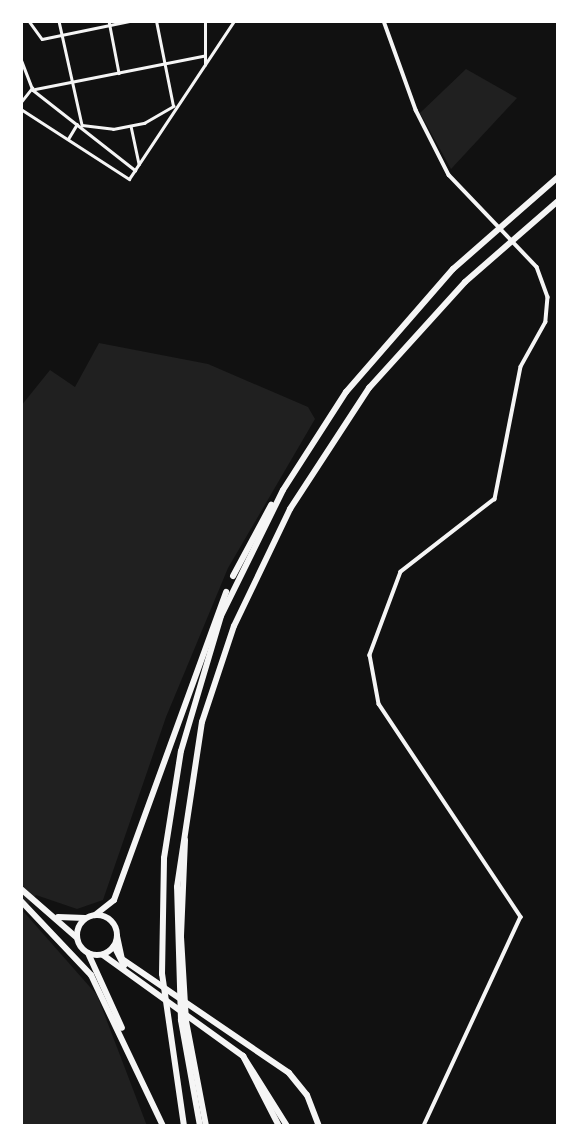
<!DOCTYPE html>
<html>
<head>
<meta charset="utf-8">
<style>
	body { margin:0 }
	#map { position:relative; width:579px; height:1147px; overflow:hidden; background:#111; font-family:Jost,sans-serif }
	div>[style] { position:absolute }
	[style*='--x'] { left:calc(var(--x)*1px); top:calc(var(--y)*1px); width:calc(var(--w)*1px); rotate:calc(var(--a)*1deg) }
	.green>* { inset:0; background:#202020 }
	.pedestrian>* { height:2.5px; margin:-1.25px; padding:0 1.25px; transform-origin:1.25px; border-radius:1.25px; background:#f5f5f5 }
	.minor>* { height:3.5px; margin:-1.75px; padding:0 1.75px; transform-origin:1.75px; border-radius:1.75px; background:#f5f5f5 }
	.trunk>* { height:6px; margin:-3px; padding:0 3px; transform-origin:3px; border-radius:3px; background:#f5f5f5 }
	.trunk>.ring { margin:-3px; padding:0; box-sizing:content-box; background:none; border:6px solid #f5f5f5; border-radius:50% }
	.motorway>* { height:6px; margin:-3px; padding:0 3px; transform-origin:3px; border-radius:3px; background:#f5f5f5 }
	span { translate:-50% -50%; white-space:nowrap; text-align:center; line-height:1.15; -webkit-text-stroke:7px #fff; paint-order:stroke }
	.frame { position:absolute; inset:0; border:23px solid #fff; pointer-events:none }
</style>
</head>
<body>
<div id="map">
	<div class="green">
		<i style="clip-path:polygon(466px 69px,517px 98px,451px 169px,420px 113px)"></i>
		<i style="clip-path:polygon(99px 343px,208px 364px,308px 407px,315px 419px,228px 568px,166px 717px,103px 900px,77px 909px,36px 895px,23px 911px,97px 995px,147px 1126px,21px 1126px,21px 406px,50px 370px,75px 387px)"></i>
	</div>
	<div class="pedestrian">
		<i style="--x:29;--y:21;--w:22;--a:54"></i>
		<i style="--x:42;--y:39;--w:90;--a:-11.6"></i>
		<i style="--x:59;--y:21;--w:107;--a:77.5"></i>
		<i style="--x:82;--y:125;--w:31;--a:7"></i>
		<i style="--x:113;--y:129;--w:32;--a:-11"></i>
		<i style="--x:144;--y:123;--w:34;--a:-30"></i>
		<i style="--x:173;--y:106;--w:87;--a:-101.3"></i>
		<i style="--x:109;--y:21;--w:53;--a:79.1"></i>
		<i style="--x:205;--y:56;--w:175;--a:168.8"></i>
		<i style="--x:33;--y:90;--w:130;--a:38.1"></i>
		<i style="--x:135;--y:170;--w:179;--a:-56.4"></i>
		<i style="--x:21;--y:59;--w:33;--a:69"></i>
		<i style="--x:205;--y:65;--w:44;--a:-90"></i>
		<i style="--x:21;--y:102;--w:18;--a:-52"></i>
		<i style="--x:21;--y:109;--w:129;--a:32.9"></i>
		<i style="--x:129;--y:179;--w:11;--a:-56"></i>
		<i style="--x:131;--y:126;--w:39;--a:78"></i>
		<i style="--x:68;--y:139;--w:17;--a:-59"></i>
	</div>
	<div class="minor">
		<i style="--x:384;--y:21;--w:95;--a:70.2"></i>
		<i style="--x:416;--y:110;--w:73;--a:63.1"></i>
		<i style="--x:449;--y:175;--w:127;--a:46.3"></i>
		<i style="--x:537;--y:267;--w:32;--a:70"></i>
		<i style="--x:548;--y:297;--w:25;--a:95"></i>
		<i style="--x:546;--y:322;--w:51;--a:119.1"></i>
		<i style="--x:521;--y:367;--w:135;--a:101.1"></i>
		<i style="--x:495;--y:499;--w:119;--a:142.2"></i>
		<i style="--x:401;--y:572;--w:89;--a:110.5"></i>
		<i style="--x:370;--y:655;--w:50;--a:79.6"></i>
		<i style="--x:379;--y:704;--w:256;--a:56.3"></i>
		<i style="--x:521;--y:917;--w:230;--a:114.9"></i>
	</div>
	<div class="trunk">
		<i style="--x:21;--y:889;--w:73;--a:41.1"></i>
		<i class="ring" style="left:77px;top:915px;width:34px;height:34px"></i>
		<i style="--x:58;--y:917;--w:27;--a:2"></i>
		<i style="--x:114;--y:946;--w:22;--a:63"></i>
		<i style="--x:103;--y:955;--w:173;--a:35.8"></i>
		<i style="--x:243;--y:1056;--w:83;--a:57.8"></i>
	</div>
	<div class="motorway">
		<i style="--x:233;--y:576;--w:81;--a:-61.8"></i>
		<i style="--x:185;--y:840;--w:97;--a:92.4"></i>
		<i style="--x:181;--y:937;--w:84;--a:86.6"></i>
		<i style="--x:186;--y:1021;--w:107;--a:79.2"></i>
		<i style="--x:21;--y:901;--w:102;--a:46.6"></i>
		<i style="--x:91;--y:975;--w:167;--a:64.5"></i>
		<i style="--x:95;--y:915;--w:24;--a:-38"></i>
		<i style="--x:114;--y:900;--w:328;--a:-70"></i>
		<i style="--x:117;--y:936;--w:24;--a:78"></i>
		<i style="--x:122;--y:959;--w:202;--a:34.3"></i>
		<i style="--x:289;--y:1073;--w:28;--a:51"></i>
		<i style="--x:307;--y:1095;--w:33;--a:69"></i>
		<i style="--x:88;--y:953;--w:82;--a:65.6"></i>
		<i style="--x:243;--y:1056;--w:79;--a:62.8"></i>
		<i style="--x:184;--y:1126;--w:154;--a:-98.2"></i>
		<i style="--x:162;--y:974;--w:116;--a:-89"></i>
		<i style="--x:164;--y:858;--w:108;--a:-81"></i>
		<i style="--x:181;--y:751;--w:141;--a:-73.5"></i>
		<i style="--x:221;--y:616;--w:140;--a:-63.8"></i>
		<i style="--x:283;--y:490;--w:117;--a:-57.3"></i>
		<i style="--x:346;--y:392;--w:163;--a:-49"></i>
		<i style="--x:453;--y:269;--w:140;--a:-41.2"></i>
		<i style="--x:200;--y:1126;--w:108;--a:-100.2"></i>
		<i style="--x:181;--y:1020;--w:133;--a:-91.7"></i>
		<i style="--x:177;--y:887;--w:167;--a:-81.4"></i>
		<i style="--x:202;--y:722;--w:101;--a:-71.6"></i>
		<i style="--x:234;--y:626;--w:130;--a:-64.4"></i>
		<i style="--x:290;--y:509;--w:145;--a:-56.9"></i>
		<i style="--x:369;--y:388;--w:143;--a:-47.8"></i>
		<i style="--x:465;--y:282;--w:123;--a:-41.1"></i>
	</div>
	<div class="frame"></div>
</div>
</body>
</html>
